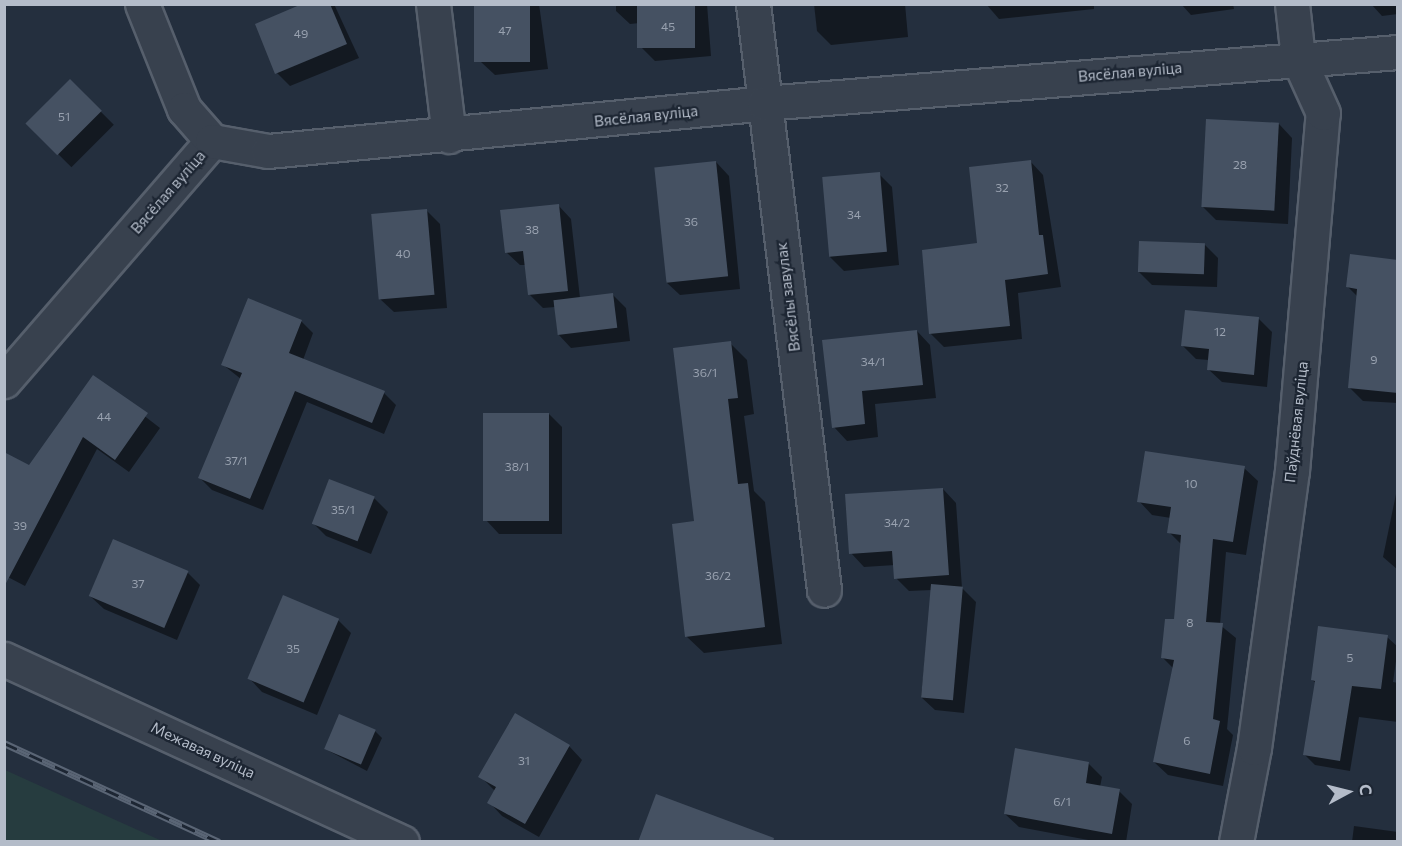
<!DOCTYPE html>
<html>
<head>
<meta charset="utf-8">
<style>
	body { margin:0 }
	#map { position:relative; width:1402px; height:846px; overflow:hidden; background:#242f3e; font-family:Commissioner,sans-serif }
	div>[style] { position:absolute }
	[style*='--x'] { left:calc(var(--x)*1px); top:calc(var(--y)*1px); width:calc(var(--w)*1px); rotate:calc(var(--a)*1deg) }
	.green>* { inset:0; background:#263c3f }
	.shadow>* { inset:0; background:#0007; transform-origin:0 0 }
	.building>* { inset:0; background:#455162; transform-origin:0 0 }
	.roads { filter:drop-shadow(2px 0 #565f6c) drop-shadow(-2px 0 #565f6c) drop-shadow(0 2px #565f6c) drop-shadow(0 -2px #565f6c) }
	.minor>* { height:33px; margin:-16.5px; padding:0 16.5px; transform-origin:16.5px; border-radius:16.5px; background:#38414e }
	.tertiary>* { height:33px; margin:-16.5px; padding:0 16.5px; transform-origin:16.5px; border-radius:16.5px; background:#38414e }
	.rail>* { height:7px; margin-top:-3.5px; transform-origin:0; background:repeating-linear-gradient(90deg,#1d2633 0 14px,#5a6575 0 28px); box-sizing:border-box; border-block:2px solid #5a6575 }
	span { translate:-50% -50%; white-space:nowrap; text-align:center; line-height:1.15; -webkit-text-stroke:4.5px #1d2633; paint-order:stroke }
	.number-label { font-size:12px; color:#98a1af }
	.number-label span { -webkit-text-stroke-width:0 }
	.street-label { font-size:15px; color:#b4bcc9 }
	.frame { position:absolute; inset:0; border:6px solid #b4bcc9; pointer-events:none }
	.north { position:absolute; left:1318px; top:762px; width:60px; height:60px; -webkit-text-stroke:4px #1d2633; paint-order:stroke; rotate:83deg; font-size:16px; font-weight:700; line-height:24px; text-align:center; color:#b4bcc9 }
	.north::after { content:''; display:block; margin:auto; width:21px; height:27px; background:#b4bcc9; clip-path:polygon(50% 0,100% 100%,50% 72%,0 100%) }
</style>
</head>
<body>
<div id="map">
	<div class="green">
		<i style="clip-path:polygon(4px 770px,5px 770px,162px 841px,5px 841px)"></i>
	</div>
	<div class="shadow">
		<i style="clip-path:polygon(305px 4px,334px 4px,359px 58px,290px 86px,277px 73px)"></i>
		<i style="clip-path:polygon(476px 4px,539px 4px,548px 69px,495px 75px,481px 62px)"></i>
		<i style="clip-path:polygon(616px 4px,707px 4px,711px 56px,655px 61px,642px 48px,640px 23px,630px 24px,616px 11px)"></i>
		<i style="clip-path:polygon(814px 4px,905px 4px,908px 37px,831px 45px,817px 31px)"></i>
		<i style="clip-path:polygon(986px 4px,1094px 4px,1094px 9px,999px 19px)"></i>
		<i style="clip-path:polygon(1181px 4px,1233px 4px,1234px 9px,1191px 15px)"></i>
		<i style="clip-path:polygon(1371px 4px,1398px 4px,1398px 14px,1382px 16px)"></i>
		<i style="left:70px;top:81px;width:62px;height:60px;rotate:45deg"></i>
		<i style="clip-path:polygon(1279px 124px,1292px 138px,1288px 224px,1216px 220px,1203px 207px)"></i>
		<i style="clip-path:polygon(1030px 161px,1043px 175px,1061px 287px,1018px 293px,1022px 339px,944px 347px,930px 333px)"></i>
		<i style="clip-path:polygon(716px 162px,729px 176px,740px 289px,680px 295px,666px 282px)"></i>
		<i style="clip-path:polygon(879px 174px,892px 187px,899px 265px,844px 271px,830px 257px)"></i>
		<i style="clip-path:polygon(558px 205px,571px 219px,580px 298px,613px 295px,626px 308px,630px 341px,571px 348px,558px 334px,555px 307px,543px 308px,530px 295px,526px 265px,520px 265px,506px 252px)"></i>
		<i style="clip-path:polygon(426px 210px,440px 224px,447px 308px,394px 312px,380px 299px)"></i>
		<i style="clip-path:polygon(1204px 244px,1218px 258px,1217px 287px,1152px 285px,1139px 272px)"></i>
		<i style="clip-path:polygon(1398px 261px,1398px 403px,1363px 401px,1350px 388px,1358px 297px,1348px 287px)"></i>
		<i style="clip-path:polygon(1259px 319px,1272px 332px,1267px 387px,1222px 382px,1208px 369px,1209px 360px,1196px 359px,1183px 346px)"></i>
		<i style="clip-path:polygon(301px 321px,313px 333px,303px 360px,384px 393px,396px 405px,384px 434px,307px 402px,263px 510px,212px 490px,200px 478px,241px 379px,222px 364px)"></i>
		<i style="clip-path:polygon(917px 331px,930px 345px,936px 398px,875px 404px,878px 437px,847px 441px,834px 427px,824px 341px)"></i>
		<i style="clip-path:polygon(730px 343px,747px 360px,754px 414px,744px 416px,754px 491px,765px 502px,782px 644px,704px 653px,686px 636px,696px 522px)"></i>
		<i style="clip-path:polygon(94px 377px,160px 428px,129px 472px,97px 449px,25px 586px,4px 575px,30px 467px)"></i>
		<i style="clip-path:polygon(549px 414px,562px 427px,562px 534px,499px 534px,486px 520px)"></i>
		<i style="clip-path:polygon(1244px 468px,1258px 481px,1246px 555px,1226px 552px,1220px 625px,1236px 638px,1227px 729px,1233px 735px,1223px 786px,1168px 775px,1154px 762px,1173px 668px,1163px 658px,1175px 621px,1181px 544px,1169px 532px,1171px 518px,1152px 515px,1139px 501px)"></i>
		<i style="clip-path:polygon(330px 481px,375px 499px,388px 512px,371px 554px,326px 536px,313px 523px)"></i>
		<i style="clip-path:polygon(943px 489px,956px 503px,962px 588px,976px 602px,964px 713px,935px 710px,921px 697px,932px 590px,909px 591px,896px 578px,895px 565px,864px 567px,851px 553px)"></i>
		<i style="clip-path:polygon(1396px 494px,1398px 494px,1398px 570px,1383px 557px)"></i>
		<i style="clip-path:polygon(187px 572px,200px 585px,177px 640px,104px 609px,90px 596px)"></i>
		<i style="clip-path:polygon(338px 620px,351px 633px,317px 715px,262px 692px,249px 678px)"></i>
		<i style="clip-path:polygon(1387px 637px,1398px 647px,1393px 682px,1398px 683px,1398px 722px,1359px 717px,1350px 771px,1315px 765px,1304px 754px,1316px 683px,1312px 680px)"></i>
		<i style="clip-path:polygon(375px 731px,382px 738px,367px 771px,325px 749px)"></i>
		<i style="clip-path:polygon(569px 746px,582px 760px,539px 837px,502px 816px,489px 802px,495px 791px,480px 776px)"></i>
		<i style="clip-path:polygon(1088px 763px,1102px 777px,1100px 787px,1119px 791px,1132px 804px,1126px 842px,1099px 842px,1019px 827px,1005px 814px)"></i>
		<i style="clip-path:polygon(1354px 826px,1398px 832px,1398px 842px,1352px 842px)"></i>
	</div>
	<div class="building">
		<i style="clip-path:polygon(302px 4px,330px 4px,347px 44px,275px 74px,255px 24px)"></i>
		<i style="left:474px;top:4px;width:56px;height:58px"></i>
		<i style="left:637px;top:4px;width:58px;height:44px"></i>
		<i style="left:70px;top:79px;width:45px;height:63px;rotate:45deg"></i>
		<i style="left:1206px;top:119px;width:73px;height:88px;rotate:3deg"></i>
		<i style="clip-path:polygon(1031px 160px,1039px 235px,1043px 235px,1048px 274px,1005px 280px,1010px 326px,929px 334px,922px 250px,977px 243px,969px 167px)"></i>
		<i style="left:716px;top:161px;width:116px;height:62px;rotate:84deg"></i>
		<i style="left:880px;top:172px;width:80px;height:58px;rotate:85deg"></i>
		<i style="clip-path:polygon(559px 204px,568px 291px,528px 295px,523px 251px,505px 253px,500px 210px)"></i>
		<i style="left:427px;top:209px;width:86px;height:56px;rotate:85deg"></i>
		<i style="left:1139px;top:241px;width:66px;height:31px;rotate:2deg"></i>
		<i style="clip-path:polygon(1350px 254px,1398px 260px,1398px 393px,1348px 388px,1357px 289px,1346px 287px)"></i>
		<i style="left:613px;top:293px;width:35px;height:60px;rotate:83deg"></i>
		<i style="clip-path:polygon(248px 298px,302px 320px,289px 353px,385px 391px,372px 423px,295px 391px,250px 499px,198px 478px,242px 373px,221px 365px)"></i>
		<i style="clip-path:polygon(1185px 310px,1259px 317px,1254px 375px,1207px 370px,1209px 349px,1181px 346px)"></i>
		<i style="clip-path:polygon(917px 330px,923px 385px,862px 391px,865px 424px,832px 428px,822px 340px)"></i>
		<i style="clip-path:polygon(731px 341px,738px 398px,728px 399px,738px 484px,748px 483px,765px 627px,685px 637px,672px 524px,694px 521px,673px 348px)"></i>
		<i style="clip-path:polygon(93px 375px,148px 413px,115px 460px,83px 437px,4px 587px,4px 452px,29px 465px)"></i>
		<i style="left:483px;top:413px;width:66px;height:108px"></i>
		<i style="clip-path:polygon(1145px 451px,1245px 466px,1233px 542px,1213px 539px,1206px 622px,1223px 623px,1213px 719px,1220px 721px,1210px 774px,1153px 762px,1174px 660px,1161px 658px,1165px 619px,1174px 619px,1181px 535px,1167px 533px,1171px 507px,1137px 502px)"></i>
		<i style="left:329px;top:479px;width:49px;height:48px;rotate:21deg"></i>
		<i style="clip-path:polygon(943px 488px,949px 575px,894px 579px,892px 551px,849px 554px,845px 494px)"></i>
		<i style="left:113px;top:539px;width:82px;height:62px;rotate:23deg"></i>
		<i style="left:931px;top:584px;width:32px;height:114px;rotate:5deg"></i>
		<i style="left:283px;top:595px;width:61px;height:91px;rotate:23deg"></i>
		<i style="clip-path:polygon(1318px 626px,1388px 635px,1381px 689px,1352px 686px,1340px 761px,1303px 755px,1315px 681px,1311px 680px)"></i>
		<i style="clip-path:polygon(515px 713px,570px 745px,525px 824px,487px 803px,496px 787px,478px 777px)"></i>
		<i style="left:339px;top:714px;width:40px;height:38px;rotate:23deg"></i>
		<i style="clip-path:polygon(1015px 748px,1089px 762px,1086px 783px,1120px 789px,1112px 834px,1004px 814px)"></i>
		<i style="clip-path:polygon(656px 794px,774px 838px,773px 842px,638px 842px)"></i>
	</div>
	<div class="roads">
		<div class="minor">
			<i style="--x:433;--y:4;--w:133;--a:83.1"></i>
			<i style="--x:753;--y:4;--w:590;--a:83.09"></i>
			<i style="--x:4;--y:381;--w:318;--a:-49.1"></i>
			<i style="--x:4;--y:659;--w:438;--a:24.7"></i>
			<i style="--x:1236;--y:842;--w:96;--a:-79.2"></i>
			<i style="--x:1254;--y:748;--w:280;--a:-82.2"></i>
			<i style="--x:1292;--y:471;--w:359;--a:-85.1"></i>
			<i style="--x:1323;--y:113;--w:60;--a:-114.4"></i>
			<i style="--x:1298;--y:58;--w:54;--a:-96.3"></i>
		</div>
		<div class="tertiary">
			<i style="--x:142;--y:4;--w:113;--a:68.2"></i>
			<i style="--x:184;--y:109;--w:43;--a:48.8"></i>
			<i style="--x:212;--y:141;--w:57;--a:10.1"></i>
			<i style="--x:268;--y:151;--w:498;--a:-5.5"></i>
			<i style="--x:764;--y:103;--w:636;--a:-4.6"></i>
		</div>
	</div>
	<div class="rail">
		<i style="--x:4;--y:743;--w:237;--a:24.7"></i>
	</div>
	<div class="number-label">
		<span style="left:668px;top:27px">45</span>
		<span style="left:505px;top:31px">47</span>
		<span style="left:301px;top:34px">49</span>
		<span style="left:64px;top:117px">51</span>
		<span style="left:1240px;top:165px">28</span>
		<span style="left:1002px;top:188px">32</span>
		<span style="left:854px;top:215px">34</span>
		<span style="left:691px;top:222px">36</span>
		<span style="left:532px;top:230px">38</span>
		<span style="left:403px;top:254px">40</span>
		<span style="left:1220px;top:332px">12</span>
		<span style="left:1374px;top:360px">9</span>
		<span style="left:873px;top:362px">34/1</span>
		<span style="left:705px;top:373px">36/1</span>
		<span style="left:104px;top:417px">44</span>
		<span style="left:236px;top:461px">37/1</span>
		<span style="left:517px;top:467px">38/1</span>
		<span style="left:1191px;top:484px">10</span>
		<span style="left:343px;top:510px">35/1</span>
		<span style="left:897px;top:523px">34/2</span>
		<span style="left:20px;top:526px">39</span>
		<span style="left:718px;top:576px">36/2</span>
		<span style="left:138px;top:584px">37</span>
		<span style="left:1190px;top:623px">8</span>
		<span style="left:293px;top:649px">35</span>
		<span style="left:1350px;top:658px">5</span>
		<span style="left:1187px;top:741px">6</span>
		<span style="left:524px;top:761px">31</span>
		<span style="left:1062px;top:802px">6/1</span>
	</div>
	<div class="street-label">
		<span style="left:1130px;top:72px;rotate:-5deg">Вясёлая вуліца</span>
		<span style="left:646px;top:116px;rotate:-6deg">Вясёлая вуліца</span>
		<span style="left:168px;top:192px;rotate:-49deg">Вясёлая вуліца</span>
		<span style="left:788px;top:297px;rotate:-97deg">Вясёлы завулак</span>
		<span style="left:1296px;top:422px;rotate:-84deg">Паўднёвая вуліца</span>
		<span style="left:203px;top:750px;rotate:25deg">Межавая вуліца</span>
	</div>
	<div class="frame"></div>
	<div class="north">С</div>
</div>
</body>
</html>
